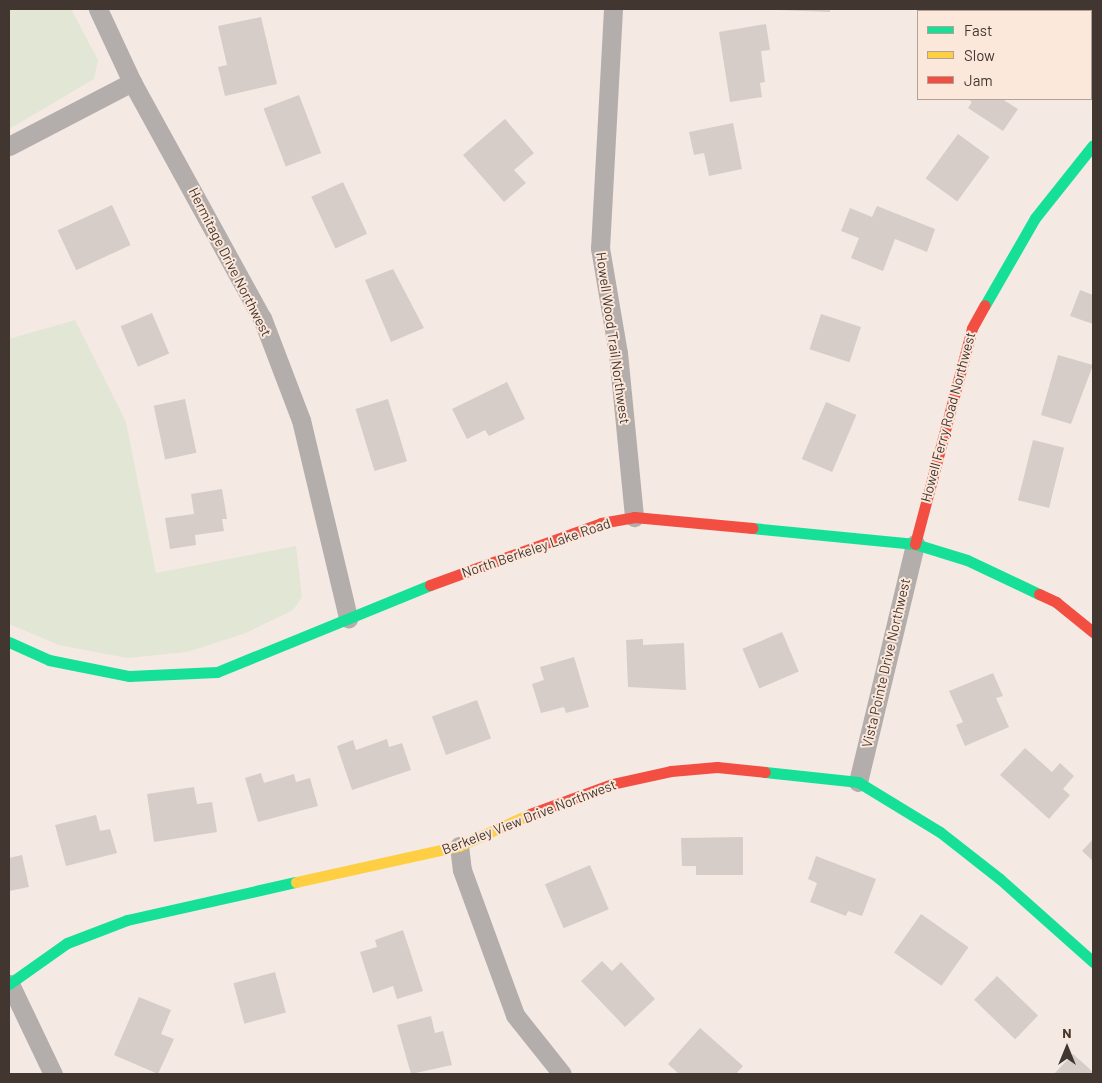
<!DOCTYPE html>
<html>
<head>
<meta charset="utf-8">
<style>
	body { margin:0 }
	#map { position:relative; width:1102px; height:1083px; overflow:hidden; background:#f4e9e3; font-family:Barlow,sans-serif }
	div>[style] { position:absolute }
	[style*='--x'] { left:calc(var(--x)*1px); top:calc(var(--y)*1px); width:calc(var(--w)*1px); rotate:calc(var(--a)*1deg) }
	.green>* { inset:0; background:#e2e6d5 }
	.building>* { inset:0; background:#d7cdc8; transform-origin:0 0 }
	.street>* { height:19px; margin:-9.5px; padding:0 9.5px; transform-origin:9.5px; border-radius:9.5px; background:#b3adab }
	.fast>* { height:11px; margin:-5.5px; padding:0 5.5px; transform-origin:5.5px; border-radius:5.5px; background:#16e098 }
	.slow>* { height:11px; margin:-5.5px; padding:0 5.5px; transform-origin:5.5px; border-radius:5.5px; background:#ffcf43 }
	.jam>* { height:11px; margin:-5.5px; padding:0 5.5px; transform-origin:5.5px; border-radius:5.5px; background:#f24e42 }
	span { translate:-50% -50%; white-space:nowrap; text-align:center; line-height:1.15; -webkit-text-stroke:4px #fce7db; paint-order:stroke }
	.street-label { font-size:14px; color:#413730 }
	.frame { position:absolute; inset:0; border:10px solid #413730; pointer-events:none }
	.legend { position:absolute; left:917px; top:10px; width:175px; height:90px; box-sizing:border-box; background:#fce7db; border:1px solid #b1a197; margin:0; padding:6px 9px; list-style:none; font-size:15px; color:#413730 }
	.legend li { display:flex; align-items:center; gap:10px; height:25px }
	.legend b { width:25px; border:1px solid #b1a197 }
	.north { position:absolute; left:1042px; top:1023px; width:50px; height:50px; -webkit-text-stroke:4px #fce7db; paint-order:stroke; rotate:0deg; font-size:14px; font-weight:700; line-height:20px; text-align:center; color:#413730 }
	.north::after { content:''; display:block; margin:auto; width:18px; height:22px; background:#413730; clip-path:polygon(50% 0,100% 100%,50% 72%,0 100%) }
</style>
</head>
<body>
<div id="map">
	<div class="green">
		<i style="clip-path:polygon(9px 9px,71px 9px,98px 60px,94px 79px,9px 129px)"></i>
		<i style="clip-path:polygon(75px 320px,126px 422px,156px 573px,296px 546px,302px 597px,293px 610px,246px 633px,187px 652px,127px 658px,59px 645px,9px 624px,9px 339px)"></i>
	</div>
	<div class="building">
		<i style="clip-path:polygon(777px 9px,830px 9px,830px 12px,777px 10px)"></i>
		<i style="clip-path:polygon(1029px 9px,1076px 9px,1027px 11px)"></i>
		<i style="clip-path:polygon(261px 17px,277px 84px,225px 96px,218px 67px,227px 65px,218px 26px)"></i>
		<i style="clip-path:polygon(766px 24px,770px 50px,761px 51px,765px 82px,760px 83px,762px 97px,730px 102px,719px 32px)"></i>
		<i style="left:299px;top:95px;width:62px;height:38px;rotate:69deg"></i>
		<i style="clip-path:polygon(967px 99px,1002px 99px,1018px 109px,1003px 131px,968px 108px,972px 102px)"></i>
		<i style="clip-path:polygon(505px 119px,534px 153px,514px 170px,526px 183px,504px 202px,463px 155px)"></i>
		<i style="clip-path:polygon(733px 123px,742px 169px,709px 176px,704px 153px,694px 155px,689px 132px)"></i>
		<i style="left:958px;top:134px;width:39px;height:55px;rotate:36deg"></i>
		<i style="left:343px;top:182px;width:57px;height:35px;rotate:65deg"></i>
		<i style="left:112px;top:205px;width:44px;height:60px;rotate:65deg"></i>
		<i style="clip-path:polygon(877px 206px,935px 229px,927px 252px,895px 239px,883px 271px,851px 258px,859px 238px,841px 231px,850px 208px,872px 217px)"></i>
		<i style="clip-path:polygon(393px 269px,424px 328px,391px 342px,365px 280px)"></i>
		<i style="clip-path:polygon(1080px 290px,1093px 295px,1093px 324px,1070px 316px)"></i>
		<i style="left:152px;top:313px;width:44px;height:34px;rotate:67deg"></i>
		<i style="left:821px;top:314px;width:42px;height:37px;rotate:18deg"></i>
		<i style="clip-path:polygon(1058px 355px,1093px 365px,1071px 424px,1041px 415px)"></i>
		<i style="clip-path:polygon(507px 382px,525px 419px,489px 436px,485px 430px,467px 439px,452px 409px)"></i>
		<i style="left:185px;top:399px;width:55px;height:32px;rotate:78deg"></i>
		<i style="left:388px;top:399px;width:65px;height:34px;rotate:73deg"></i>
		<i style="left:826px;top:402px;width:33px;height:62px;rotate:23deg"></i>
		<i style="left:1033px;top:440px;width:32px;height:62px;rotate:14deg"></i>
		<i style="clip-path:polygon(222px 489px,227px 519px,222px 519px,224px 531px,195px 535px,196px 545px,170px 549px,165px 518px,194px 514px,191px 494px)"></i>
		<i style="left:782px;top:632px;width:43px;height:43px;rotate:67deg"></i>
		<i style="clip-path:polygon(643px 639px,643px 645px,684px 643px,686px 690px,628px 687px,626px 640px)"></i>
		<i style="clip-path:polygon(574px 657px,589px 707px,566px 713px,564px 707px,541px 713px,532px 684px,544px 680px,540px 667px)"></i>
		<i style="clip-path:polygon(993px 673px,1003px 696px,996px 698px,1009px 727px,965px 746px,956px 725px,963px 722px,949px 691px)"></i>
		<i style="left:477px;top:700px;width:41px;height:48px;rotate:70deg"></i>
		<i style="clip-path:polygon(387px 739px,389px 747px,402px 743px,411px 770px,352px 790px,337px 746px,353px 740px,356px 750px)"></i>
		<i style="clip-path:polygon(1025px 748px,1052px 772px,1060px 763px,1074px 776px,1063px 789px,1070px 795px,1049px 819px,1000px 775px)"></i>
		<i style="clip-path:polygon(261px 773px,264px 783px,294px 774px,296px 782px,310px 778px,318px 806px,258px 822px,245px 778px)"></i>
		<i style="clip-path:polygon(194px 787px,197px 804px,212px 802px,217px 832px,154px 842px,147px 794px)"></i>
		<i style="clip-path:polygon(96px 815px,100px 831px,110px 829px,117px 853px,66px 866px,55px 825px)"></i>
		<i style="clip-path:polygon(743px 837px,743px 875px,696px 875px,696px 866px,682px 866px,681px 838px)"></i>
		<i style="clip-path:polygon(1093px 839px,1093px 861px,1082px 851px)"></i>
		<i style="clip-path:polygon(22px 855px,29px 887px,9px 891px,9px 858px)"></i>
		<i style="clip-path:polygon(816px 856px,876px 879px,862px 916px,848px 911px,846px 916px,810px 902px,817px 883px,808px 879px)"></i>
		<i style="left:590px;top:865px;width:48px;height:49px;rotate:67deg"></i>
		<i style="left:921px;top:914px;width:58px;height:47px;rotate:35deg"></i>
		<i style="clip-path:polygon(403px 930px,423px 991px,397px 999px,393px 986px,373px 993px,360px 952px,377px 947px,375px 940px)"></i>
		<i style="clip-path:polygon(602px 961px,612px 971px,621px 962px,655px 999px,625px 1027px,581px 981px)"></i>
		<i style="left:275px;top:972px;width:42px;height:43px;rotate:75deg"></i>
		<i style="left:997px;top:976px;width:57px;height:33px;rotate:44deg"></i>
		<i style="clip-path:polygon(139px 997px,171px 1010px,161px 1034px,174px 1039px,158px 1074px,114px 1055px)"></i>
		<i style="clip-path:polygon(431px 1016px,435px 1033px,443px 1031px,452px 1065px,411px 1074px,397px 1025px)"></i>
		<i style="clip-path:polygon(700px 1028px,743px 1066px,736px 1074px,679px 1074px,668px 1064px)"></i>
		<i style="clip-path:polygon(1073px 1054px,1093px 1072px,1093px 1074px,1054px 1074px)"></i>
	</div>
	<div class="street">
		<i style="--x:98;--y:9;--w:81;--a:65"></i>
		<i style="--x:132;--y:82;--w:269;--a:61.2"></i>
		<i style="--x:262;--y:318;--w:109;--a:69.1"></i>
		<i style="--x:301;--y:420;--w:204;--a:76.6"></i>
		<i style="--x:613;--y:9;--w:239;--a:93.1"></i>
		<i style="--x:600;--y:248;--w:107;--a:80.3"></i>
		<i style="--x:618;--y:353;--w:165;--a:84.4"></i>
		<i style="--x:9;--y:146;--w:139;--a:-27.5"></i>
		<i style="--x:858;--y:782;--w:245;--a:-76.5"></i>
		<i style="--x:459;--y:846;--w:24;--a:83"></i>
		<i style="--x:462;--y:870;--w:154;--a:69.9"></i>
		<i style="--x:515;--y:1015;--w:75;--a:51.5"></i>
		<i style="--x:10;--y:984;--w:100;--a:64.5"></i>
	</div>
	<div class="fast">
		<i style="--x:985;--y:305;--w:100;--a:-60.1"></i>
		<i style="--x:1035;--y:218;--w:93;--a:-51.5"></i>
		<i style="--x:752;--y:528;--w:164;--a:5.6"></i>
		<i style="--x:915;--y:544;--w:54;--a:17.1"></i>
		<i style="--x:967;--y:560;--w:80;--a:25.3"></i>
		<i style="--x:9;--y:642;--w:44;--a:24.2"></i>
		<i style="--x:49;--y:660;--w:82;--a:11.3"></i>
		<i style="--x:129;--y:676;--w:88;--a:-2.6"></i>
		<i style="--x:217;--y:672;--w:230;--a:-22.2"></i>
		<i style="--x:765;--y:772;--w:94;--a:6.1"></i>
		<i style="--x:858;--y:782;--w:96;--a:31.4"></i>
		<i style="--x:940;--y:832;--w:76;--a:38.1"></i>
		<i style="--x:1000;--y:879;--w:125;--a:41.7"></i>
		<i style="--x:9;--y:984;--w:71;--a:-35.3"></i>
		<i style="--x:67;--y:943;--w:64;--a:-21"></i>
		<i style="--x:127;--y:920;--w:173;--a:-12.7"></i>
	</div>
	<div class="slow">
		<i style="--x:296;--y:882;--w:167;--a:-12.5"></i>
		<i style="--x:459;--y:846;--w:78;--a:-24.3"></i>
	</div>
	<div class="jam">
		<i style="--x:915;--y:544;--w:223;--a:-75.2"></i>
		<i style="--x:972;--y:328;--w:26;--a:-61"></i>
		<i style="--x:430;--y:585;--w:182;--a:-19.9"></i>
		<i style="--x:601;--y:523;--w:34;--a:-10"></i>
		<i style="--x:634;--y:517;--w:119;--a:5.3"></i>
		<i style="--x:1039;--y:594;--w:19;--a:25"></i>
		<i style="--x:1056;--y:602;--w:48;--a:39"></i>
		<i style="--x:530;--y:814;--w:87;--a:-20.1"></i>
		<i style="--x:612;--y:784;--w:60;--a:-12.4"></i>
		<i style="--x:671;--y:771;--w:46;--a:-5"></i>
		<i style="--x:717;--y:767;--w:48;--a:5.9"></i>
	</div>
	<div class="street-label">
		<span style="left:230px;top:262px;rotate:63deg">Hermitage Drive Northwest</span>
		<span style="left:613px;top:338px;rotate:82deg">Howell Wood Trail Northwest</span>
		<span style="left:948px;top:417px;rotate:-75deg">Howell Ferry Road Northwest</span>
		<span style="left:536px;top:548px;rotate:-19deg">North Berkeley Lake Road</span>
		<span style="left:886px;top:663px;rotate:-77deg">Vista Pointe Drive Northwest</span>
		<span style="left:529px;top:817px;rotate:-21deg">Berkeley View Drive Northwest</span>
	</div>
	<div class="frame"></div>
	<ul class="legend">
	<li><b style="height:6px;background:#16e098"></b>Fast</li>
	<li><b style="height:6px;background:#ffcf43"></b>Slow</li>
	<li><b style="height:6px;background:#f24e42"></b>Jam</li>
	</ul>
	<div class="north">N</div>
</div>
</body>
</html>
